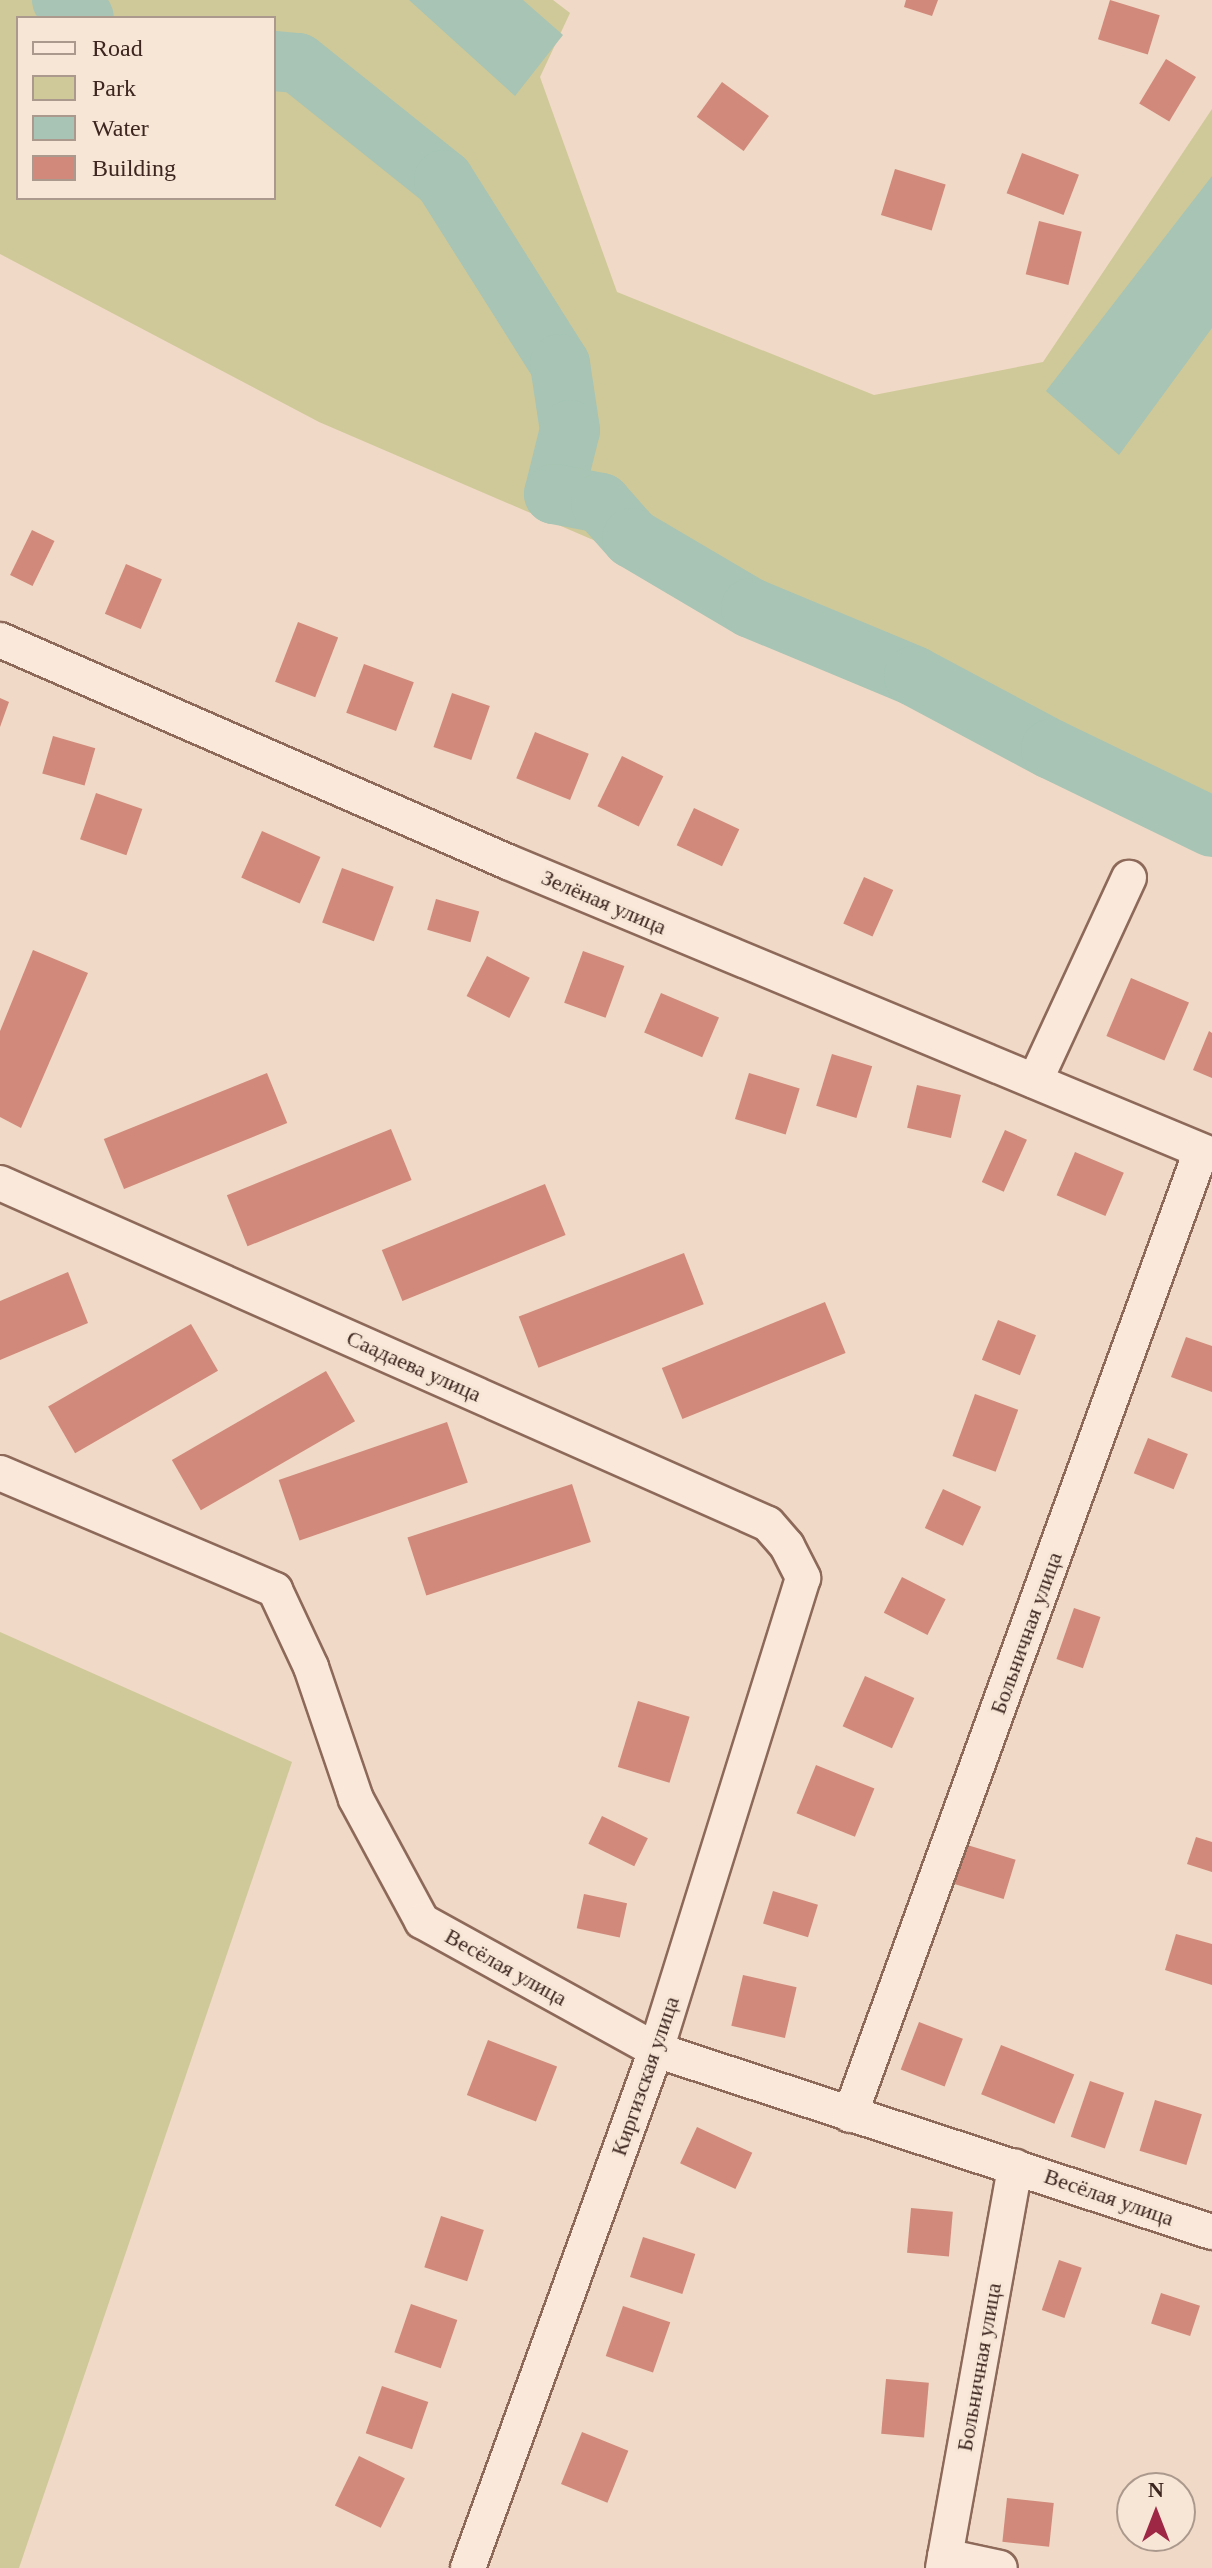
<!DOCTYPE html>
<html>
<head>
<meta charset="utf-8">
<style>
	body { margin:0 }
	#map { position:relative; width:1212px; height:2568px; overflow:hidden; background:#f0d9c6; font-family:"Times New Roman",serif }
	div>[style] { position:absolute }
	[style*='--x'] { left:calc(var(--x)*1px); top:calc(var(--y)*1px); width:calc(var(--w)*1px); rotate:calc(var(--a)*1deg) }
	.green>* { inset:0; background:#cfc999 }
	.water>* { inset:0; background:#a7c4b4 }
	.river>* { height:60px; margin:-30px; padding:0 30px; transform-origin:30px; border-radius:30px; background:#a7c4b4 }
	.building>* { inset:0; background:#d0897a; transform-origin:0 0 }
	.roads { filter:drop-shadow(2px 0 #8d695a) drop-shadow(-2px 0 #8d695a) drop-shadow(0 2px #8d695a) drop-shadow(0 -2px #8d695a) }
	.minor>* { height:34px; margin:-17px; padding:0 17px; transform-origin:17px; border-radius:17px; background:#fae9da }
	span { translate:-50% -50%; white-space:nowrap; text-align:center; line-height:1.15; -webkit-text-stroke:6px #f7e5d6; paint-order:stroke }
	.street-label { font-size:22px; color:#3c261f }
	.legend { position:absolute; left:16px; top:16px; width:260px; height:184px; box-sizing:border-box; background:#f7e5d6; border:2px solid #ac998d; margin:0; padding:10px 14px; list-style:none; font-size:24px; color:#3c261f }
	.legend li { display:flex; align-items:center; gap:16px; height:40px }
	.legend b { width:40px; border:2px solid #ac998d }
	.north { position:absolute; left:1116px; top:2472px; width:80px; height:80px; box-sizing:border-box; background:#f7e5d6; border:2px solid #ac998d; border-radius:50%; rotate:0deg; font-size:22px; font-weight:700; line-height:32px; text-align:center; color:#3c261f }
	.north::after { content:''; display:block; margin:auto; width:28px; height:36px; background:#9e2745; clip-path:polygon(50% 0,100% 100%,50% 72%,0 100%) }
</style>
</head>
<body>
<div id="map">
	<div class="green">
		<i style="clip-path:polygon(evenodd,0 0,553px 0,570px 13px,540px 77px,617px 292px,874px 395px,1043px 362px,1212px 109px,1212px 794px,929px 675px,684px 579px,319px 422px,0 254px,0 0,18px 18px,274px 18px,274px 198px,18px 198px,18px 18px)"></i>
		<i style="clip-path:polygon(0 1632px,292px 1762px,19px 2568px,0 2568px)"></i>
	</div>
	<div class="water">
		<i style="clip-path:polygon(409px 0,523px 0,563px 35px,515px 96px)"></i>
		<i style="clip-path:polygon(1212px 176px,1212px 328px,1119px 455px,1046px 391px)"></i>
	</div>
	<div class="river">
		<i style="--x:62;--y:0;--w:28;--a:39"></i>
		<i style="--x:274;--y:61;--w:24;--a:5"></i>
		<i style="--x:298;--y:63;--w:187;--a:38.7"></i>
		<i style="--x:444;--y:180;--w:218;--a:57.8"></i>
		<i style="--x:560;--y:364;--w:67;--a:81.4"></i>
		<i style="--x:570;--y:430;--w:66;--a:104"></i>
		<i style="--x:554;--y:494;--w:48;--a:10.8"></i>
		<i style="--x:601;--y:503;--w:47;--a:48.5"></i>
		<i style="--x:632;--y:538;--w:138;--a:30.5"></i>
		<i style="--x:751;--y:608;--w:177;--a:22.6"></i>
		<i style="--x:914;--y:676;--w:155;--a:28.1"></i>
		<i style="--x:1051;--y:749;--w:179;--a:25.8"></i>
	</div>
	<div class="building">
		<i style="clip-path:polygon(906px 0,938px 0,932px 16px,904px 7px)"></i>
		<i style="left:1110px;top:0;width:52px;height:41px;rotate:17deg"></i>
		<i style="left:1166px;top:59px;width:35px;height:52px;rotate:31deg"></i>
		<i style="left:722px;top:82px;width:58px;height:43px;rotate:36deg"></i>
		<i style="left:1022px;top:153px;width:61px;height:43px;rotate:21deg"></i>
		<i style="left:895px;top:169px;width:53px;height:48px;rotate:17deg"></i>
		<i style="left:1039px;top:221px;width:44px;height:55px;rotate:14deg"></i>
		<i style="left:32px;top:530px;width:25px;height:50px;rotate:26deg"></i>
		<i style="left:126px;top:564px;width:39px;height:54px;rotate:23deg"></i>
		<i style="left:298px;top:622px;width:43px;height:64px;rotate:21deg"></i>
		<i style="left:364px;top:664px;width:53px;height:52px;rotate:20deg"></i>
		<i style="left:452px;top:693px;width:40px;height:57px;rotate:19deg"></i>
		<i style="clip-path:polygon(0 698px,9px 702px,0 727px)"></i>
		<i style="left:535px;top:732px;width:58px;height:50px;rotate:22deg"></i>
		<i style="left:53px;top:736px;width:44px;height:39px;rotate:16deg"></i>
		<i style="left:622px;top:756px;width:46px;height:56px;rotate:26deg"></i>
		<i style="left:96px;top:793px;width:49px;height:49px;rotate:19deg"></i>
		<i style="left:694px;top:808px;width:50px;height:41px;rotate:25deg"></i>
		<i style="left:262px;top:831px;width:64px;height:51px;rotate:24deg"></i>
		<i style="left:342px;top:868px;width:55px;height:58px;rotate:20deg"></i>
		<i style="left:864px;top:877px;width:32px;height:51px;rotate:24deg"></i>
		<i style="left:436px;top:899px;width:45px;height:32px;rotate:16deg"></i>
		<i style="clip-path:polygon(33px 950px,88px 973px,21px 1128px,0 1117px,0 1031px)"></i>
		<i style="left:583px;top:951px;width:44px;height:55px;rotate:20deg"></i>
		<i style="left:487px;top:956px;width:48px;height:45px;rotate:27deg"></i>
		<i style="left:1131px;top:978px;width:63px;height:63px;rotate:23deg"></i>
		<i style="left:661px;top:993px;width:63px;height:43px;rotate:23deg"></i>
		<i style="clip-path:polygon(1209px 1031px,1212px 1033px,1212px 1078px,1193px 1070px)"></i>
		<i style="left:832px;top:1054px;width:42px;height:54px;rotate:17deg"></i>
		<i style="left:267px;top:1073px;width:54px;height:176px;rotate:68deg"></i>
		<i style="left:749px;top:1073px;width:53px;height:48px;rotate:17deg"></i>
		<i style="left:917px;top:1085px;width:45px;height:44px;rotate:13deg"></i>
		<i style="left:391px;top:1129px;width:55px;height:177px;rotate:68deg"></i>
		<i style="left:1005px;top:1130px;width:24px;height:57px;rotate:24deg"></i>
		<i style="left:1075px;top:1152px;width:53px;height:47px;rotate:23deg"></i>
		<i style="left:545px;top:1184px;width:55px;height:176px;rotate:68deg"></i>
		<i style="left:684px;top:1253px;width:55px;height:177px;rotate:69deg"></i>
		<i style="clip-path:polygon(68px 1272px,88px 1323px,0 1360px,0 1301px)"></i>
		<i style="left:825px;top:1302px;width:55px;height:176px;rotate:68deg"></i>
		<i style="left:998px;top:1320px;width:41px;height:43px;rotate:22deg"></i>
		<i style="left:191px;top:1324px;width:54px;height:165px;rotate:60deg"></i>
		<i style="clip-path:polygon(1186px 1337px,1212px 1346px,1212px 1392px,1171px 1377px)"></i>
		<i style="left:326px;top:1371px;width:58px;height:178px;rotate:60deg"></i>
		<i style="left:975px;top:1394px;width:46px;height:66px;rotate:20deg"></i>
		<i style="left:447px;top:1422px;width:64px;height:178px;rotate:71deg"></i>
		<i style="left:1148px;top:1438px;width:43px;height:38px;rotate:22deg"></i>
		<i style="left:572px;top:1484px;width:61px;height:173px;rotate:72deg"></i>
		<i style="left:943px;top:1489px;width:42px;height:43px;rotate:25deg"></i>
		<i style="left:902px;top:1577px;width:49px;height:40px;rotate:27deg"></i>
		<i style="left:1074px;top:1608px;width:28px;height:54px;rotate:19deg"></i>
		<i style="left:865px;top:1676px;width:54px;height:55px;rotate:24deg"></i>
		<i style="left:638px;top:1701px;width:54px;height:69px;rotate:17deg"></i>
		<i style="left:816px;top:1765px;width:63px;height:52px;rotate:22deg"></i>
		<i style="left:602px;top:1816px;width:51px;height:31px;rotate:26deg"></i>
		<i style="clip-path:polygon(1196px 1837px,1212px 1842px,1212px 1872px,1187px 1864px)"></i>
		<i style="left:964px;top:1844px;width:54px;height:41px;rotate:17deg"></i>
		<i style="left:773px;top:1891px;width:47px;height:34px;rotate:17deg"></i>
		<i style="left:584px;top:1894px;width:44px;height:35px;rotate:12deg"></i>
		<i style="clip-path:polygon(1176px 1934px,1212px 1944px,1212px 1985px,1165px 1970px)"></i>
		<i style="left:743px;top:1975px;width:55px;height:52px;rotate:13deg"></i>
		<i style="left:919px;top:2022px;width:47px;height:51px;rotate:21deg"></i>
		<i style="left:488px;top:2040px;width:74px;height:59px;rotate:21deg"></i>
		<i style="left:1001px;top:2045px;width:79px;height:53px;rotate:22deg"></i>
		<i style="left:1090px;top:2081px;width:36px;height:59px;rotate:19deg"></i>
		<i style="left:1155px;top:2100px;width:49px;height:53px;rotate:17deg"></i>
		<i style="left:697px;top:2127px;width:61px;height:40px;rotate:25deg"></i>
		<i style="left:911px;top:2208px;width:42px;height:45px;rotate:5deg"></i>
		<i style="left:441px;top:2216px;width:45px;height:54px;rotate:18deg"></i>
		<i style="left:643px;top:2237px;width:55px;height:42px;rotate:18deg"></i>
		<i style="left:1059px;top:2260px;width:24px;height:53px;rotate:19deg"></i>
		<i style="left:1161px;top:2293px;width:41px;height:32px;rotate:18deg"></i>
		<i style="left:411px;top:2304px;width:49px;height:51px;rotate:19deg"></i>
		<i style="left:623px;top:2306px;width:50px;height:53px;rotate:19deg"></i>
		<i style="left:886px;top:2379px;width:43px;height:55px;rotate:5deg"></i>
		<i style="left:382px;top:2386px;width:49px;height:50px;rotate:19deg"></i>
		<i style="left:582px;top:2432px;width:50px;height:56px;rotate:22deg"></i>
		<i style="left:359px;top:2456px;width:51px;height:55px;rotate:26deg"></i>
		<i style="left:1007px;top:2498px;width:47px;height:44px;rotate:6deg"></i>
	</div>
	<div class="roads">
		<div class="minor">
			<i style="--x:0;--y:640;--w:554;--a:23.61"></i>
			<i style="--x:508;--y:862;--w:763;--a:22.6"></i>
			<i style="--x:1035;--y:1081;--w:224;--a:-65.2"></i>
			<i style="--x:0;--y:1183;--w:840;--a:23.94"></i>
			<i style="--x:768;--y:1524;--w:29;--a:49"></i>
			<i style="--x:787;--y:1546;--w:36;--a:63"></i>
			<i style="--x:803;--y:1578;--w:494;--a:107.3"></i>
			<i style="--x:656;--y:2050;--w:551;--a:109.95"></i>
			<i style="--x:0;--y:1473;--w:299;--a:23"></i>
			<i style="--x:275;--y:1590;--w:85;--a:64.9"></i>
			<i style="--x:311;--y:1667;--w:139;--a:71.2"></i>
			<i style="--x:356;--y:1799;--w:139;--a:61.6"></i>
			<i style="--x:422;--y:1921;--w:267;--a:28.9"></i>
			<i style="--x:656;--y:2050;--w:585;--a:18.13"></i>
			<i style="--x:850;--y:2115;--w:1026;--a:-69.99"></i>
			<i style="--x:945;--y:2556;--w:56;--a:12.3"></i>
			<i style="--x:943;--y:2568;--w:408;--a:-79.8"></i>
		</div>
	</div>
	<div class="street-label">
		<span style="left:604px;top:902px;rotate:23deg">Зелёная улица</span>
		<span style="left:414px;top:1366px;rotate:24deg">Саадаева улица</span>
		<span style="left:1026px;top:1633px;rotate:-70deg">Больничная улица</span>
		<span style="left:506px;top:1967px;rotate:29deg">Весёлая улица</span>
		<span style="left:645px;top:2076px;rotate:-71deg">Киргизская улица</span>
		<span style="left:1109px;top:2197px;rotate:19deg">Весёлая улица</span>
		<span style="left:979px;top:2367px;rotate:-80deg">Больничная улица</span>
	</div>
	<ul class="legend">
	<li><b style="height:10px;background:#fae9da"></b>Road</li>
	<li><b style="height:22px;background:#cfc999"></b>Park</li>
	<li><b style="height:22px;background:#a7c4b4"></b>Water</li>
	<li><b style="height:22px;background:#d0897a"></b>Building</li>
	</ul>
	<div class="north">N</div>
</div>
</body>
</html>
